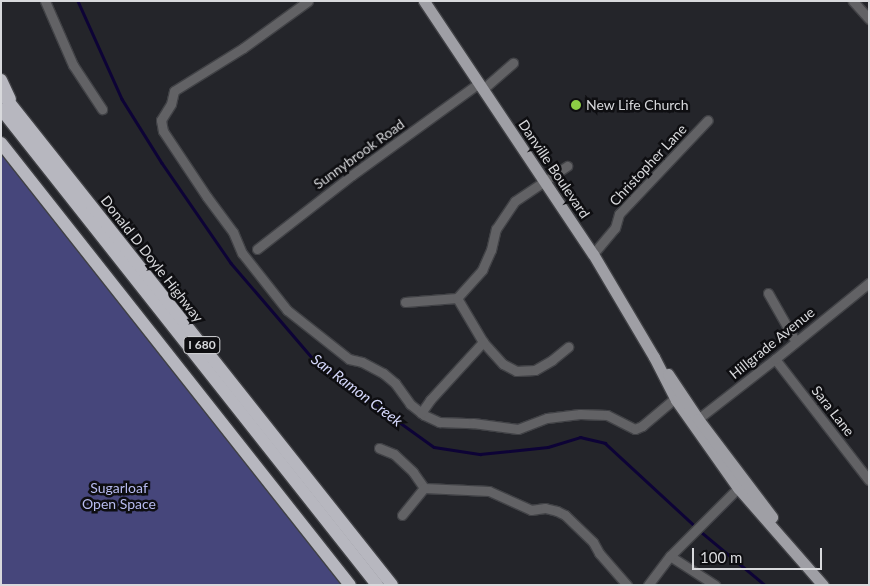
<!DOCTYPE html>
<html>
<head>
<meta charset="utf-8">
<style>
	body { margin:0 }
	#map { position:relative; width:870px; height:586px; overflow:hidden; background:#24252a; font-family:Lato,sans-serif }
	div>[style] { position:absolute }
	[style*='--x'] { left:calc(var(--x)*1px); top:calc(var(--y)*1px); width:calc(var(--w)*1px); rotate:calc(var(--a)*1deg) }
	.green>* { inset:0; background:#46467b }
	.stream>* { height:2.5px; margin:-1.25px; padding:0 1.25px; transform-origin:1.25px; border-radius:1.25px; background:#0d0336 }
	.roads { filter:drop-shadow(1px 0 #414246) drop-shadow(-1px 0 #414246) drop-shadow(0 1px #414246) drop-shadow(0 -1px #414246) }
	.minor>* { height:9px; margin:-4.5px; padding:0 4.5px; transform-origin:4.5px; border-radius:4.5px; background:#626265 }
	.major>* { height:11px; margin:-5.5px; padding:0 5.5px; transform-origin:5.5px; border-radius:5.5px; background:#9f9fa5 }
	.highway>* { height:12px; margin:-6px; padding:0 6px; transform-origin:6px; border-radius:6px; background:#b7b7bf }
	.dots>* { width:14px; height:14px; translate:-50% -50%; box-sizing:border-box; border:2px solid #0e0e11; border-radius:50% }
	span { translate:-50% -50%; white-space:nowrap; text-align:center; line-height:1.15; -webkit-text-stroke:5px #0e0e11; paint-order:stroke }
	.shield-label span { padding:1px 4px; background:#0e0e11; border:1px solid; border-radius:4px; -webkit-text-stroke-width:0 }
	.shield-label { font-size:12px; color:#d8d9dc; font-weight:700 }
	.poi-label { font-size:14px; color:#d8d9dc }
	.left { translate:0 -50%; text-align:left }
	.street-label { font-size:14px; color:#d8d9dc }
	.park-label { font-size:14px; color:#b8bcf0 }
	.water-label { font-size:15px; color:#d5d8fc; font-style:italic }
	.frame { position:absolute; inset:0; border:2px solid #d8d9dc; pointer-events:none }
	.scale { position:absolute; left:692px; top:548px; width:130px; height:22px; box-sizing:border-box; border:2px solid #d8d9dc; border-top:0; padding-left:6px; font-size:15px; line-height:18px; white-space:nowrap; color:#d8d9dc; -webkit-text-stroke:4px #0e0e11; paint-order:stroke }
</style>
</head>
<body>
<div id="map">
	<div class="green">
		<i style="clip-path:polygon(1px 143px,350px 585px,1px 585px)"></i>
	</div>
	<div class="stream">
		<i style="--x:78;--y:1;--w:107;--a:65.8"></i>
		<i style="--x:122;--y:99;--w:75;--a:58"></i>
		<i style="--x:162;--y:163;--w:121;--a:55.4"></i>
		<i style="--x:231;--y:263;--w:130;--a:49.4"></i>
		<i style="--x:316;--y:362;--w:145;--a:35.8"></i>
		<i style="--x:434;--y:447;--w:47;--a:8.7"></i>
		<i style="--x:480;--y:454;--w:68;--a:-5.9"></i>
		<i style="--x:548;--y:447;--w:34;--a:-17"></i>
		<i style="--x:580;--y:437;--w:26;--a:13"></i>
		<i style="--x:605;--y:443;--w:124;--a:42.7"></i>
		<i style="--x:700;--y:531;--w:85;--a:39.7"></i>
	</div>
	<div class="roads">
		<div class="minor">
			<i style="--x:45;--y:1;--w:70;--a:66.4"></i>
			<i style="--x:73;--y:65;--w:53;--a:56.6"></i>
			<i style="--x:308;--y:1;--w:80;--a:144.1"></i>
			<i style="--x:243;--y:48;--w:81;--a:148.1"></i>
			<i style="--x:174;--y:91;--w:13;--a:103"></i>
			<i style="--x:171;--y:104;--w:19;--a:122"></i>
			<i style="--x:161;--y:120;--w:11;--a:80"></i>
			<i style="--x:163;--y:131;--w:79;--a:56.3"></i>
			<i style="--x:207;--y:197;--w:44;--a:53.4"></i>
			<i style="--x:233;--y:232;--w:23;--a:67"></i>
			<i style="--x:242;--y:253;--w:73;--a:51.7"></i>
			<i style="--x:287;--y:310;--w:79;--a:38.3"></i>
			<i style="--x:349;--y:359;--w:13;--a:13"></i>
			<i style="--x:362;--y:362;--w:24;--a:28"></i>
			<i style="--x:383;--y:373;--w:16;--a:40"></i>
			<i style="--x:395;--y:383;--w:26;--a:54"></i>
			<i style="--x:410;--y:404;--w:18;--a:38"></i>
			<i style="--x:424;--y:415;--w:17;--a:25"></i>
			<i style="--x:439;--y:422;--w:34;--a:2"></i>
			<i style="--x:473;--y:423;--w:45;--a:7.6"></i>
			<i style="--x:518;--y:429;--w:31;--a:-21"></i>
			<i style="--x:547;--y:418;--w:33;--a:-7"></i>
			<i style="--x:580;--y:414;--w:27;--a:2"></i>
			<i style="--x:607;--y:415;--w:31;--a:27"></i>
			<i style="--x:635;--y:429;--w:8;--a:-23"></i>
			<i style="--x:642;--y:426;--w:50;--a:-40.1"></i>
			<i style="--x:853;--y:1;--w:24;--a:48"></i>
			<i style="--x:483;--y:89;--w:40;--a:-41"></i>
			<i style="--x:257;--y:249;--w:120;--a:-37.9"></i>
			<i style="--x:352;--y:175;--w:157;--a:-35.9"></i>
			<i style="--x:593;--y:254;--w:34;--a:-50"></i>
			<i style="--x:615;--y:228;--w:15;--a:-74"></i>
			<i style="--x:619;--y:214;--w:129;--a:-46.6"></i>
			<i style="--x:768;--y:293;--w:56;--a:60.3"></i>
			<i style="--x:457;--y:298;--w:51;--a:59.4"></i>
			<i style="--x:483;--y:342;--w:30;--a:48"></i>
			<i style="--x:503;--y:364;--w:15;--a:28"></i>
			<i style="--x:516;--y:371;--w:19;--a:-3"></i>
			<i style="--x:535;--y:370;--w:20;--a:-30"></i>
			<i style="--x:552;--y:360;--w:21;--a:-39"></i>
			<i style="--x:405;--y:302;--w:52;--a:-4.4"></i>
			<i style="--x:457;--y:298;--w:38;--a:-48"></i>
			<i style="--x:482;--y:270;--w:22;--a:-66"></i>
			<i style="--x:491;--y:250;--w:22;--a:-77"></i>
			<i style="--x:496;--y:229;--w:34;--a:-56"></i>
			<i style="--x:515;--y:201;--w:63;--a:-33.9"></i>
			<i style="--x:775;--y:359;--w:153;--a:52.2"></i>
			<i style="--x:421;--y:413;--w:16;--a:-55"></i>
			<i style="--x:430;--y:400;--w:79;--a:-47.6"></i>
			<i style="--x:694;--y:422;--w:103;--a:-37.9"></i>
			<i style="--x:775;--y:359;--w:121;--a:-39"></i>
			<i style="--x:379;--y:448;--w:16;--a:22"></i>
			<i style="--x:394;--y:454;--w:26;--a:43"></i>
			<i style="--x:413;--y:472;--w:19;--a:55"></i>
			<i style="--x:424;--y:488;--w:65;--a:2.6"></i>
			<i style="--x:489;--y:491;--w:46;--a:24.3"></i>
			<i style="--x:531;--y:510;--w:14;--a:-8"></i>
			<i style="--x:545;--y:508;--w:12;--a:14"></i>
			<i style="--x:557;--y:511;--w:9;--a:27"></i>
			<i style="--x:565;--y:515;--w:39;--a:44"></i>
			<i style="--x:593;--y:542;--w:13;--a:61"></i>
			<i style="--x:599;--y:553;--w:43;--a:48.8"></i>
			<i style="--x:402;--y:515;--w:35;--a:-51"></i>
			<i style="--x:670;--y:556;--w:54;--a:32.8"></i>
			<i style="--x:648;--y:585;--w:36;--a:-53"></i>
			<i style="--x:670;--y:556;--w:100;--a:-45"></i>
		</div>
		<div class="major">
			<i style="--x:424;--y:1;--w:304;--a:56.3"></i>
			<i style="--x:593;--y:254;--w:120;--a:59.4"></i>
			<i style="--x:654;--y:357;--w:48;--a:62.9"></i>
			<i style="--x:676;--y:400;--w:108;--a:54.8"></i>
			<i style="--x:738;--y:488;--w:129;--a:48.8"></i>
			<i style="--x:668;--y:374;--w:54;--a:56.3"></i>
			<i style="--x:698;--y:419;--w:123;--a:52.9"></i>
		</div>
		<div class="highway">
			<i style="--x:1;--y:80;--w:21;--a:65"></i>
			<i style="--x:1;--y:92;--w:629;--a:51.58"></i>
			<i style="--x:1;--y:109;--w:607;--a:51.69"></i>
			<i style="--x:1;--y:143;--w:563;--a:51.71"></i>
		</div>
	</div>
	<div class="dots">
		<i style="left:576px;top:105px;background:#8cce45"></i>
	</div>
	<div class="shield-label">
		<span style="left:202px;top:345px">I 680</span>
	</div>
	<div class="poi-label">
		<span class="left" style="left:586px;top:105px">New Life Church</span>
	</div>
	<div class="street-label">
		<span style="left:359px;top:154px;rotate:-36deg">Sunnybrook Road</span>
		<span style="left:648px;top:165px;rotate:-47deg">Christopher Lane</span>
		<span style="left:554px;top:169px;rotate:56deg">Danville Boulevard</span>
		<span style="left:152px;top:259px;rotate:52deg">Donald D Doyle Highway</span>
		<span style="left:772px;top:343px;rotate:-39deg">Hillgrade Avenue</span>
		<span style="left:833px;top:411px;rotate:52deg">Sara Lane</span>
	</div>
	<div class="park-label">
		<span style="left:119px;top:496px">Sugarloaf<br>Open Space</span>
	</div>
	<div class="water-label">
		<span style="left:357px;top:390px;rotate:37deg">San Ramon Creek</span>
	</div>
	<div class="frame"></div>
	<div class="scale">100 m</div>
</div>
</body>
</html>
